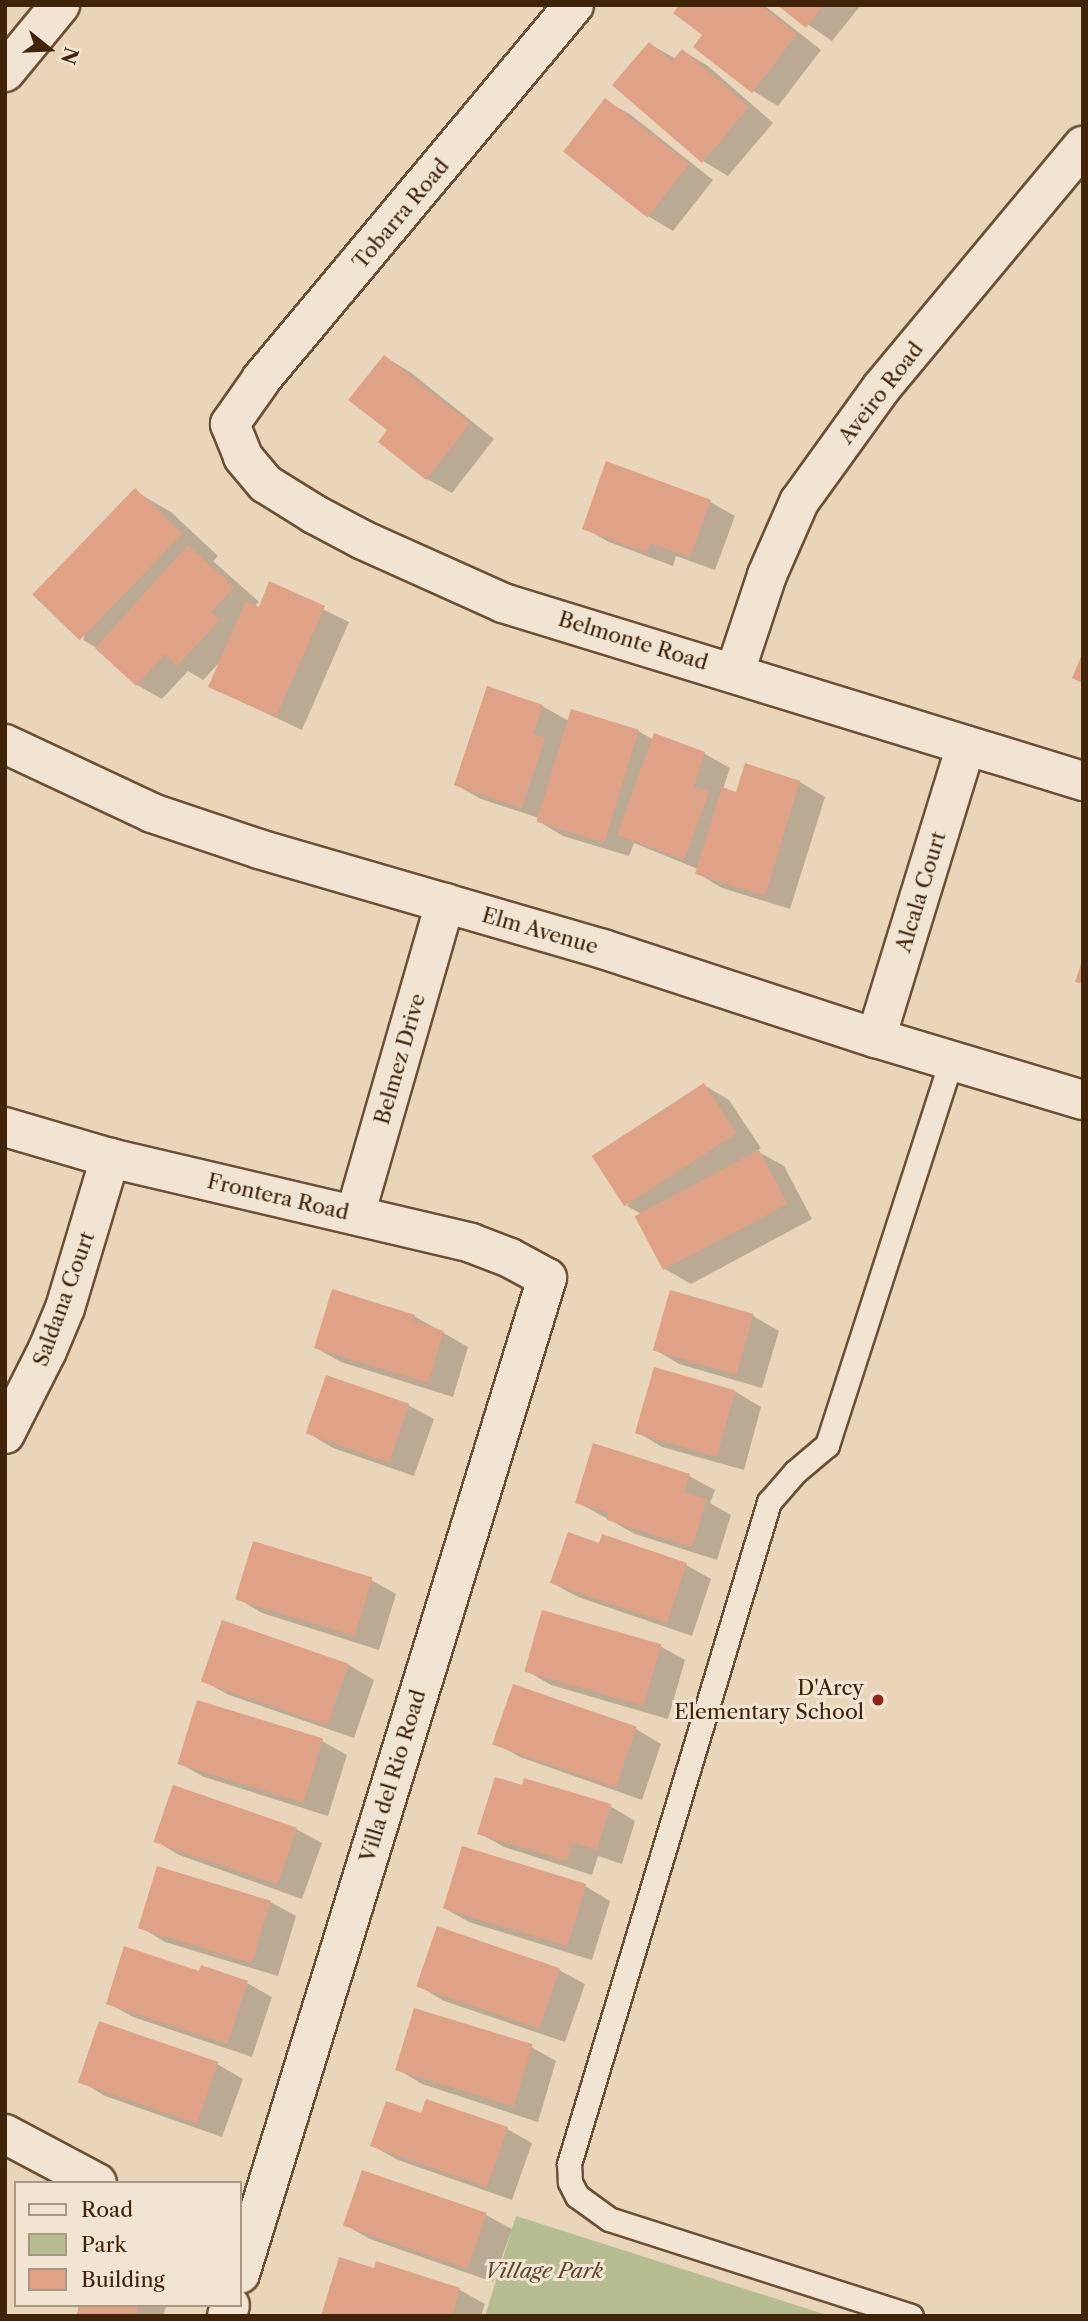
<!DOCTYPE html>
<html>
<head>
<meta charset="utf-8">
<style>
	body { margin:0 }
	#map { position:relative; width:1088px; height:2321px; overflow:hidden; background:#e9d5ba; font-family:"Libre Caslon Text",serif }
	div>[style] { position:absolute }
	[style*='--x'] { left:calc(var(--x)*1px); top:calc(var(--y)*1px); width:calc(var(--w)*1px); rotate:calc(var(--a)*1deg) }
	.green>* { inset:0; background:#b6bd90 }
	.shadow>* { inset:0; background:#0003 }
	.building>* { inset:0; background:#dfa286; transform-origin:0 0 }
	.roads { filter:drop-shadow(2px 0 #6a5035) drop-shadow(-2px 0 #6a5035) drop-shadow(0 2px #6a5035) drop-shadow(0 -2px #6a5035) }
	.service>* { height:23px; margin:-11.5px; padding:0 11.5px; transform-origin:11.5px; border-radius:11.5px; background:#f1e4d2 }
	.minor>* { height:38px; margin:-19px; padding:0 19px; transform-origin:19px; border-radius:19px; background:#f1e4d2 }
	.tertiary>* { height:38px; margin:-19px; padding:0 19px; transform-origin:19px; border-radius:19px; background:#f1e4d2 }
	.dots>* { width:19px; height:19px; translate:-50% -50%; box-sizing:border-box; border:4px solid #f1e4d2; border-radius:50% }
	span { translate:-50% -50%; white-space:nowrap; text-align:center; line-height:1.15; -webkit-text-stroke:6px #f1e4d2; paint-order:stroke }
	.street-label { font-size:21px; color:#3f2409 }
	.poi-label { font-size:21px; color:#3f2409 }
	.right { translate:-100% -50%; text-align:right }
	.park-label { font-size:21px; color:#5d4a2b; font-style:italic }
	.frame { position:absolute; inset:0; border:7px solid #3f2409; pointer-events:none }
	.legend { position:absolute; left:14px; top:2181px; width:228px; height:126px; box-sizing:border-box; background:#f1e4d2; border:2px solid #aa9782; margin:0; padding:9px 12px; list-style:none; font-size:21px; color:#3f2409 }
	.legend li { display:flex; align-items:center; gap:14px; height:35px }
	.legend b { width:35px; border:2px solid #aa9782 }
	.north { position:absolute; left:14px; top:14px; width:70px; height:70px; -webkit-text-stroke:5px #f1e4d2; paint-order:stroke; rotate:108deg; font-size:19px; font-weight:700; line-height:28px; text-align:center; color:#3f2409 }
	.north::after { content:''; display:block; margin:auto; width:24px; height:32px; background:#3f2409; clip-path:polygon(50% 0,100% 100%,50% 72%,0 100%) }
</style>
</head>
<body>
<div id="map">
	<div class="green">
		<i style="clip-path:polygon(516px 2216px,830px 2316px,485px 2316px)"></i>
	</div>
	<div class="shadow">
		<i style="clip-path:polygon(681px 5px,764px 5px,821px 50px,778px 106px,753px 91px)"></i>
		<i style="clip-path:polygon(780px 5px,861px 5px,832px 41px)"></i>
		<i style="clip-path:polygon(650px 44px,676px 59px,683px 51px,708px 66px,773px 123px,728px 176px,703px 161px)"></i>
		<i style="clip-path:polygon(605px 100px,631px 115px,713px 180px,673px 231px,648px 216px,566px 151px)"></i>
		<i style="clip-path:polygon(385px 357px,410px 372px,494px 439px,452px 493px,427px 479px,390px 430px)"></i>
		<i style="clip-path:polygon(135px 491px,171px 512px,218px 556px,213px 561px,259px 602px,254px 607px,260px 609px,270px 584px,349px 622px,302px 730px,210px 687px,222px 660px,203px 680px,188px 671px,162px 699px,137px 685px,100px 650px,83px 640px)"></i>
		<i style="clip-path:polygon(710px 502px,735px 516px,715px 570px,676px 556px,673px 566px,609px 542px,584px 528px)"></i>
		<i style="clip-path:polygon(542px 706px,569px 721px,638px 731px,654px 740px,655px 736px,705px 754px,730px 768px,723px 789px,737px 794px,746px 766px,800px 782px,825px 797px,790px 909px,722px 888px,697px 873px,698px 869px,634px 843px,629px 856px,563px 836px,538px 821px,539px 818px,481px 799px,456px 785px)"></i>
		<i style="clip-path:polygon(704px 1085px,729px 1100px,761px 1148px,757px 1151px,784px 1166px,812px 1219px,691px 1284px,665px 1269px,643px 1215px,627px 1206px)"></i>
		<i style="clip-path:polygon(414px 1316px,468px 1347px,453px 1397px,341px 1362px,316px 1348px)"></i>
		<i style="clip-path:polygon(753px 1316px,779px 1331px,762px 1388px,679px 1364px,654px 1349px)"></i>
		<i style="clip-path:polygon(655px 1369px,736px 1392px,761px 1407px,744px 1470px,662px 1447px,637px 1432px)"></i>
		<i style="clip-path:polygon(408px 1405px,434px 1419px,414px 1476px,333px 1448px,308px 1433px)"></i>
		<i style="clip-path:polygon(689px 1476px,715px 1490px,710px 1503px,731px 1515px,717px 1560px,635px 1534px,577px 1502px)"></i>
		<i style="clip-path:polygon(600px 1546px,686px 1565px,711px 1579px,692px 1636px,578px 1597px,552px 1583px)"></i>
		<i style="clip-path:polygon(371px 1580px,396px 1594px,379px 1650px,262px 1613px,237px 1598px)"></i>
		<i style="clip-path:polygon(223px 1622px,349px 1665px,374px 1680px,354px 1738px,229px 1695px,203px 1681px)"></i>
		<i style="clip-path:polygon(660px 1646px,685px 1660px,668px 1719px,551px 1685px,525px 1670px)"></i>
		<i style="clip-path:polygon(636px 1729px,661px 1744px,642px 1800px,520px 1757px,495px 1743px)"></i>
		<i style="clip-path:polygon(322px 1741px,347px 1755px,328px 1816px,204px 1777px,179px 1763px)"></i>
		<i style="clip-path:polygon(523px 1787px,610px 1806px,635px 1821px,622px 1864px,598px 1856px,592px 1875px,504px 1847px,479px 1833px)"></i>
		<i style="clip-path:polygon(296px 1829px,322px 1843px,302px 1899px,179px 1855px,154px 1840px)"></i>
		<i style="clip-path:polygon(585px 1886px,610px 1901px,592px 1960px,469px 1922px,444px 1908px)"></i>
		<i style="clip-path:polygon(270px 1902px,296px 1916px,278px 1976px,165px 1942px,140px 1927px)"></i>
		<i style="clip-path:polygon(438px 1929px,559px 1970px,585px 1984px,565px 2042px,444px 2001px,419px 1986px)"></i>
		<i style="clip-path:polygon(247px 1983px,272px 1997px,252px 2057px,133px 2017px,108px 2003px)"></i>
		<i style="clip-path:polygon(531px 2047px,556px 2061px,538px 2122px,422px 2084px,397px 2069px)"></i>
		<i style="clip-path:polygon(217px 2064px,243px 2079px,222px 2137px,105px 2096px,80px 2081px)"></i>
		<i style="clip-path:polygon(422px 2115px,507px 2129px,532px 2143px,512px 2200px,398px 2160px,373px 2146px)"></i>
		<i style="clip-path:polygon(486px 2215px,512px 2229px,493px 2282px,370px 2239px,345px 2225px)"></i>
		<i style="clip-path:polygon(377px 2263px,460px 2290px,485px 2304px,481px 2316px,325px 2316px,375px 2270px)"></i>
		<i style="clip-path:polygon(80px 2305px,163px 2305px,166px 2307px,163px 2316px,76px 2316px)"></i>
	</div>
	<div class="building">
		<i style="clip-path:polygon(679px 5px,760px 5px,797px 34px,752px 93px,693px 47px,702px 35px,673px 13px)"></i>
		<i style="clip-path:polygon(777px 5px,824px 5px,806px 28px)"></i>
		<i style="clip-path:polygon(649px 42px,672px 61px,682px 49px,749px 107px,702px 163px,612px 85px)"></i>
		<i style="left:605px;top:98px;width:107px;height:68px;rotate:38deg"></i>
		<i style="clip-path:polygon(384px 355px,470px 423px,426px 480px,378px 442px,387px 430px,348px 400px)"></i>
		<i style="clip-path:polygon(606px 461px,711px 500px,690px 557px,650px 543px,647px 553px,582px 529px)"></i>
		<i style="left:135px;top:488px;width:66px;height:148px;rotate:44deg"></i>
		<i style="clip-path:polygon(188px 545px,234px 587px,211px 612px,220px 620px,177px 666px,165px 654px,136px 686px,95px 648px)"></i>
		<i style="clip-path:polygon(269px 581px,325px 606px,276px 717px,208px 687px,246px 601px,259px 607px)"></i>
		<i style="clip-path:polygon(1083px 652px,1083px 683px,1072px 678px)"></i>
		<i style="clip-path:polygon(487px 686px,543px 705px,533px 734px,545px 738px,522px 808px,454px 785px)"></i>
		<i style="left:571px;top:709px;width:71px;height:118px;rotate:17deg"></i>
		<i style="clip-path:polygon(654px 733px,705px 752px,694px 786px,709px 792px,684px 860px,617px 835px)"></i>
		<i style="clip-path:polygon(745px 763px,800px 781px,765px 896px,695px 874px,722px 787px,736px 792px)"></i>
		<i style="clip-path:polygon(1082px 961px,1083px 961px,1083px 984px,1075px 982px)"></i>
		<i style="left:704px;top:1083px;width:60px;height:134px;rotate:57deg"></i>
		<i style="left:759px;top:1150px;width:61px;height:141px;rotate:62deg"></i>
		<i style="clip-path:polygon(332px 1289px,415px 1315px,413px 1321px,444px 1331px,428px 1383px,314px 1348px)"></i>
		<i style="left:670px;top:1290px;width:87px;height:63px;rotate:16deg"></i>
		<i style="left:654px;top:1367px;width:85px;height:69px;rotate:16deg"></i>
		<i style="left:326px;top:1375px;width:88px;height:62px;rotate:19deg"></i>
		<i style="clip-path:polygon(593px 1443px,690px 1474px,684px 1492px,707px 1499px,692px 1547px,607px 1520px,609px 1513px,575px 1503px)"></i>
		<i style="clip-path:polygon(568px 1532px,599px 1543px,602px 1534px,687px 1563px,667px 1623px,550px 1583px)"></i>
		<i style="left:253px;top:1541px;width:125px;height:61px;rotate:17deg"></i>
		<i style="left:542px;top:1610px;width:124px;height:64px;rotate:16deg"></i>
		<i style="left:222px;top:1620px;width:134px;height:65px;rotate:19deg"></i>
		<i style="left:513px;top:1684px;width:131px;height:64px;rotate:19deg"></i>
		<i style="left:197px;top:1700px;width:132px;height:67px;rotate:17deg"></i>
		<i style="clip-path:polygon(495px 1777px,522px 1785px,524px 1778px,611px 1804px,597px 1850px,573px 1843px,567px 1861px,477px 1834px)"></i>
		<i style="left:173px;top:1785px;width:131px;height:60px;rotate:19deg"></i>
		<i style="left:462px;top:1846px;width:130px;height:65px;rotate:17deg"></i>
		<i style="left:157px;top:1866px;width:119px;height:65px;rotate:17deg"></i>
		<i style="left:437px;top:1926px;width:130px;height:64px;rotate:19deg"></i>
		<i style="clip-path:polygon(124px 1946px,199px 1971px,201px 1965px,248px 1981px,227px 2044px,106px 2004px)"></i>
		<i style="left:414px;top:2008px;width:124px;height:65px;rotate:17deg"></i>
		<i style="left:99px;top:2021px;width:126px;height:65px;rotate:19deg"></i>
		<i style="clip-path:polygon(426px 2099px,508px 2127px,487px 2187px,370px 2146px,386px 2101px,421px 2113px)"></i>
		<i style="left:362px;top:2170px;width:132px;height:59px;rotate:19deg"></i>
		<i style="clip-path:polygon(339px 2257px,374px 2268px,376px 2261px,460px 2288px,452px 2316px,321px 2316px)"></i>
		<i style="left:78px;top:2305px;width:59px;height:11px"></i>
	</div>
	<div class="roads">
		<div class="service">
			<i style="--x:911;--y:2316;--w:317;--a:-162.2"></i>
			<i style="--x:609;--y:2219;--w:39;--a:-144"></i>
			<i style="--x:577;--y:2196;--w:16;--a:-117"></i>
			<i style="--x:570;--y:2182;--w:18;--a:-93"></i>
			<i style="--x:569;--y:2164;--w:692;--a:-73.19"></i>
			<i style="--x:769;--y:1502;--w:40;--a:-49"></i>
			<i style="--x:795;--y:1472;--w:42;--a:-40.2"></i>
			<i style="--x:827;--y:1445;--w:404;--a:-72.1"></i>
		</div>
		<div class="minor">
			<i style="--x:574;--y:5;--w:488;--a:129.9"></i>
			<i style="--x:261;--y:380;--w:54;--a:125.2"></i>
			<i style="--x:230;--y:424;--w:35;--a:68"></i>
			<i style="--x:243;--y:457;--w:35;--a:50"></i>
			<i style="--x:266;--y:484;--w:57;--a:32"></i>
			<i style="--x:314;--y:514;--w:55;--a:28"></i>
			<i style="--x:363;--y:540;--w:154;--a:24.2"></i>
			<i style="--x:503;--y:603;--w:607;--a:17.06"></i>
			<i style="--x:735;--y:672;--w:102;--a:-71.7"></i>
			<i style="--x:767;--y:575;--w:80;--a:-66.3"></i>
			<i style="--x:799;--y:502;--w:142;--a:-54.2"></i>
			<i style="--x:882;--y:387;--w:314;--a:-50.2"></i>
			<i style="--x:5;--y:744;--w:162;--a:25.1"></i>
			<i style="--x:152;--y:813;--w:113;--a:18.6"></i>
			<i style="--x:259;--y:849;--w:358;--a:16.2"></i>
			<i style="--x:603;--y:949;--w:287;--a:18.1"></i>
			<i style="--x:876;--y:1038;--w:216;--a:16.7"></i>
			<i style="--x:876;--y:1038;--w:306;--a:-72.9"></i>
			<i style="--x:5;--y:1127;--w:109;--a:16.4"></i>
			<i style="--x:110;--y:1158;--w:371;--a:13.2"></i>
			<i style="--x:471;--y:1243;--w:42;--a:21"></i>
			<i style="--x:510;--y:1258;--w:42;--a:28.4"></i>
			<i style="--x:547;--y:1278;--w:1042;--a:107.13"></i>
			<i style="--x:355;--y:1215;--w:325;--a:-73.9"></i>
			<i style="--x:5;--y:1434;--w:93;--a:-63.2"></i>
			<i style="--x:47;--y:1351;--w:47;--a:-67.3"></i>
			<i style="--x:65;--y:1308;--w:157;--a:-73.3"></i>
			<i style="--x:5;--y:2134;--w:104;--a:28"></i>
			<i style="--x:227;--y:2316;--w:11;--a:-75"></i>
		</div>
		<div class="tertiary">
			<i style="--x:5;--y:72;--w:87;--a:-50.6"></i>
		</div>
	</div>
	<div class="dots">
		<i style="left:878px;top:1700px;background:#8f2418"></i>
	</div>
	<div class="street-label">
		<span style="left:401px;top:214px;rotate:-50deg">Tobarra Road</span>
		<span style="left:881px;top:393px;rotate:-52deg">Aveiro Road</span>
		<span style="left:633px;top:641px;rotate:17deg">Belmonte Road</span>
		<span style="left:921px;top:892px;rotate:-73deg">Alcala Court</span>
		<span style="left:540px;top:931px;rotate:16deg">Elm Avenue</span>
		<span style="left:400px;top:1059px;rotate:-74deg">Belmez Drive</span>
		<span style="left:278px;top:1197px;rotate:13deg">Frontera Road</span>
		<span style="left:64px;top:1299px;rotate:-70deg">Saldana Court</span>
		<span style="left:393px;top:1776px;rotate:-73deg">Villa del Rio Road</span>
	</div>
	<div class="poi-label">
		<span class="right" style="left:864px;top:1700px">D'Arcy<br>Elementary School</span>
	</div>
	<div class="park-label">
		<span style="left:544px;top:2271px">Village Park</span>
	</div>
	<div class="frame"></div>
	<ul class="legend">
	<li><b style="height:9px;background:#f1e4d2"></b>Road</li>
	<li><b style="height:19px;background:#b6bd90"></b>Park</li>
	<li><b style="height:19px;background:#dfa286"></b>Building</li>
	</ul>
	<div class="north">N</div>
</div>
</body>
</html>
